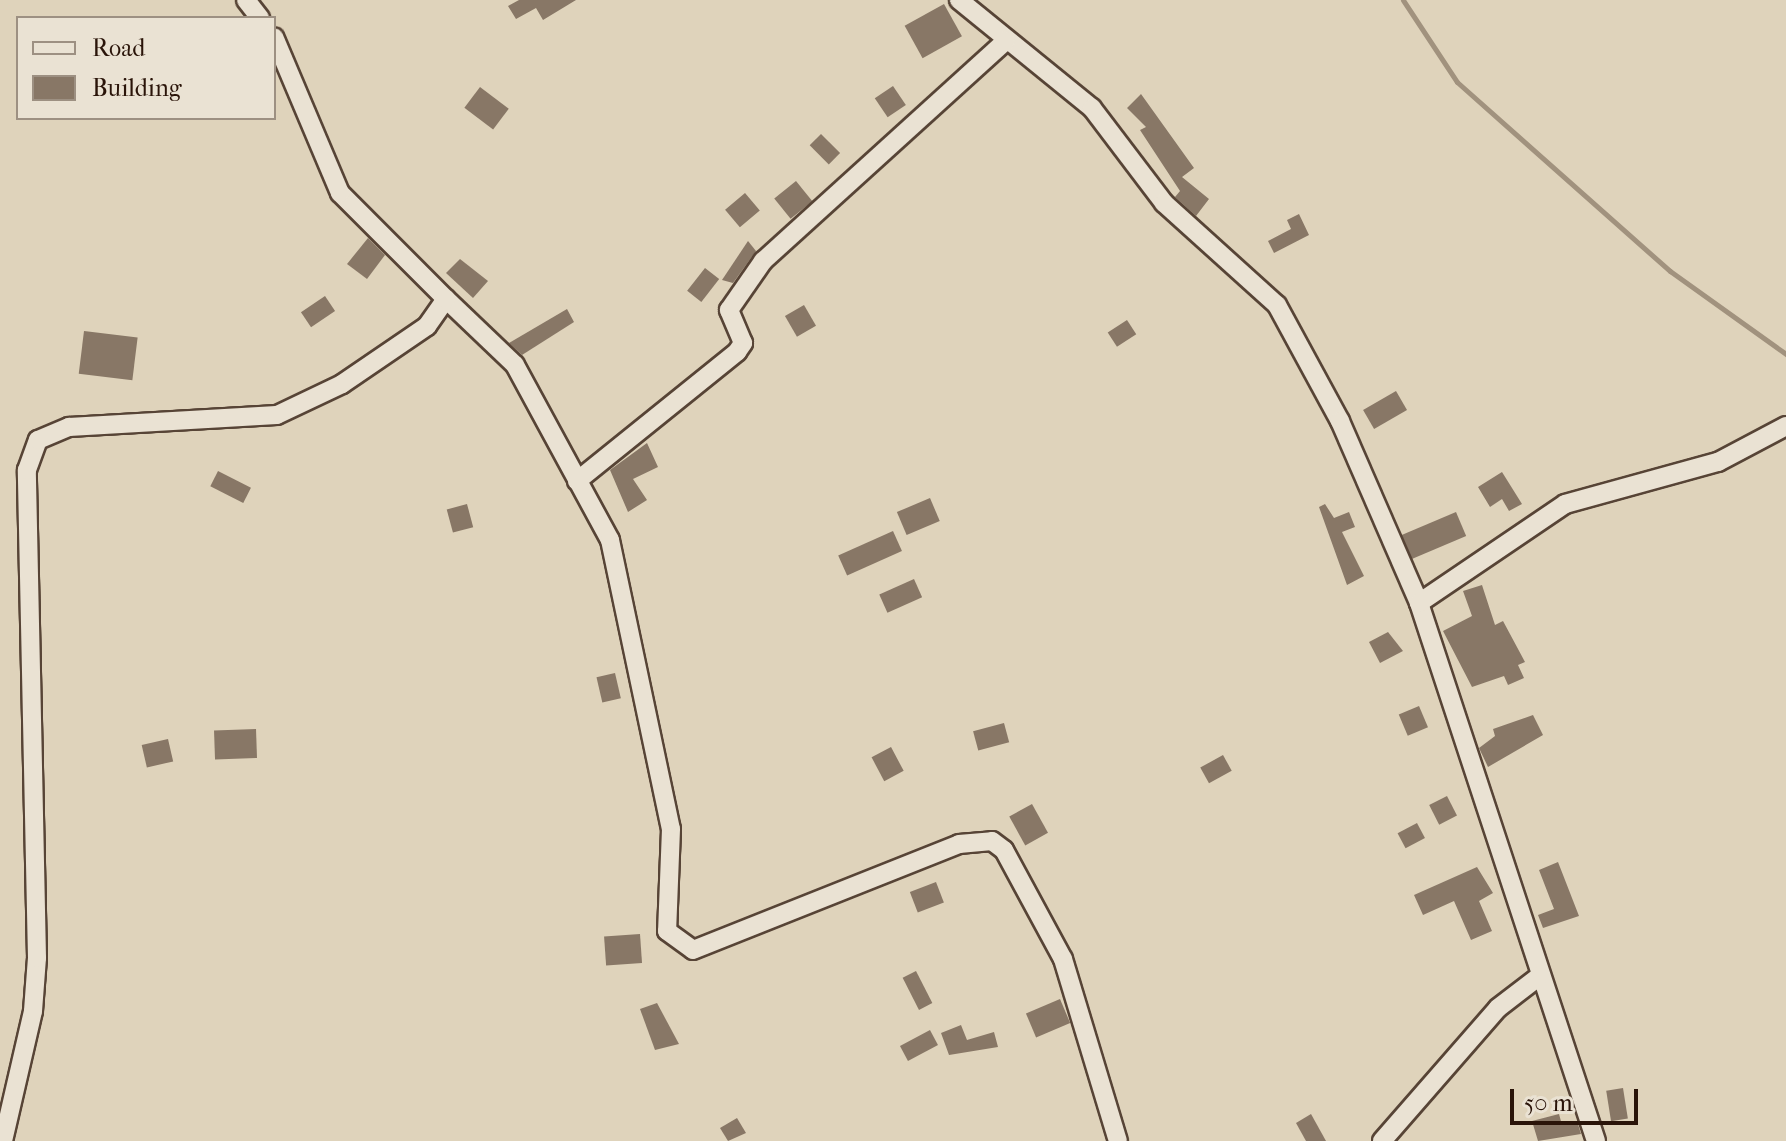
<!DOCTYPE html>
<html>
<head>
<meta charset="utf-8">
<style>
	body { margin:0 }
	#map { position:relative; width:1786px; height:1141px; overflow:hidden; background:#dfd3bb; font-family:"IM FELL French Canon",serif }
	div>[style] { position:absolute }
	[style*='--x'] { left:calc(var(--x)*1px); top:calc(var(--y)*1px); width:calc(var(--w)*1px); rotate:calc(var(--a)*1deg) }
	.stream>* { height:5px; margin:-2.5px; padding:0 2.5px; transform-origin:2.5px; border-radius:2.5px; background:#a1927e }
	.building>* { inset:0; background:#876; transform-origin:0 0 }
	.roads { filter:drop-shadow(2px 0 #574436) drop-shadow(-2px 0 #574436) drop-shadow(0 2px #574436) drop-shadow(0 -2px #574436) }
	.street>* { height:18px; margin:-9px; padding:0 9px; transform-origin:9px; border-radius:9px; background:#eae2d3 }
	span { translate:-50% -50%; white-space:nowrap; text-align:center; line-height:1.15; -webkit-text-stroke:6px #eae2d3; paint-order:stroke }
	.legend { position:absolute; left:16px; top:16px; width:260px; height:104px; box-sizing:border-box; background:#eae2d3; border:2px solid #9d9082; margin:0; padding:10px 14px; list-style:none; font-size:24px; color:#2a1409 }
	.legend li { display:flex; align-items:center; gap:16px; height:40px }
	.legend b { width:40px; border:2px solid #9d9082 }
	.scale { position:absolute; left:1510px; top:1089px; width:128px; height:36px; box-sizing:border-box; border:4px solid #2a1409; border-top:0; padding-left:10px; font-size:24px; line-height:28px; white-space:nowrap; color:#2a1409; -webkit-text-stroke:6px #eae2d3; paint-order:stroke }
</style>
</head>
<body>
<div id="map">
	<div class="stream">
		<i style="--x:1403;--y:0;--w:98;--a:56.6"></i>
		<i style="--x:1457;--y:82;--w:285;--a:41.6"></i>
		<i style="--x:1670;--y:271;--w:143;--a:35.6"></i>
	</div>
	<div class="building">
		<i style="clip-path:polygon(519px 0,576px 0,543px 20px,536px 8px,516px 19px,508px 6px)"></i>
		<i style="left:944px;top:4px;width:37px;height:45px;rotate:61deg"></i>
		<i style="left:893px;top:86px;width:23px;height:22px;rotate:56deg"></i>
		<i style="left:480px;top:87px;width:36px;height:26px;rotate:37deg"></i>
		<i style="clip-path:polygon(1141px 94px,1194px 168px,1182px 177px,1209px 199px,1196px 216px,1175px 197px,1180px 191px,1140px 130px,1146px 127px,1127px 108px)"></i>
		<i style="left:821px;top:134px;width:27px;height:16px;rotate:45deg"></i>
		<i style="left:796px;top:181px;width:26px;height:28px;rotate:51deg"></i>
		<i style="left:745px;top:193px;width:23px;height:26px;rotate:50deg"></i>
		<i style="clip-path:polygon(1299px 214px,1309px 235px,1274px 253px,1268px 241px,1291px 229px,1287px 220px)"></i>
		<i style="clip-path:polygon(368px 238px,385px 255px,367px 279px,347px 264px)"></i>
		<i style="clip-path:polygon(748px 241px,756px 251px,733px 283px,722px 280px)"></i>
		<i style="clip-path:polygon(460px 259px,488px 281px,473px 298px,446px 273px)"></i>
		<i style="left:705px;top:268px;width:18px;height:29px;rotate:38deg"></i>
		<i style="left:325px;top:296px;width:18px;height:29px;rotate:56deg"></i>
		<i style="left:804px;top:305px;width:24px;height:22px;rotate:60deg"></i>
		<i style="clip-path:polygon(567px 309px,574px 322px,522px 355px,509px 343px)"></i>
		<i style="left:1127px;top:320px;width:17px;height:23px;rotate:57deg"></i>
		<i style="left:84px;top:331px;width:54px;height:43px;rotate:7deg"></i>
		<i style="left:1396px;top:391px;width:22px;height:38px;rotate:60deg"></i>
		<i style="clip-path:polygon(647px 443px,658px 467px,633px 479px,647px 500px,628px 512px,610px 470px)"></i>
		<i style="left:218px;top:471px;width:37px;height:17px;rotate:27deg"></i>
		<i style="clip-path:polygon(1502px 472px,1522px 504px,1509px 511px,1502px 499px,1490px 507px,1478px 487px)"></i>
		<i style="left:930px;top:498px;width:25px;height:36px;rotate:67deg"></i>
		<i style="left:467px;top:504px;width:24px;height:21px;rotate:75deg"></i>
		<i style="clip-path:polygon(1325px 504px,1334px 518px,1349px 512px,1355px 527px,1342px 532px,1364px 576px,1347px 585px,1319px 507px)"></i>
		<i style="left:1456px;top:512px;width:26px;height:59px;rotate:67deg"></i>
		<i style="left:893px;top:531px;width:22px;height:60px;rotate:66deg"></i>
		<i style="left:914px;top:579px;width:20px;height:38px;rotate:66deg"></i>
		<i style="clip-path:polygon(1482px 585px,1495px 625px,1503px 621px,1525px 662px,1518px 665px,1524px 678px,1508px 685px,1504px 676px,1472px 687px,1443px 631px,1472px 616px,1463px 591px)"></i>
		<i style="clip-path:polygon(1388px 632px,1403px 651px,1380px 663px,1369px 642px)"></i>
		<i style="left:615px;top:673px;width:26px;height:19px;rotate:77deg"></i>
		<i style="left:1419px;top:706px;width:23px;height:22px;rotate:67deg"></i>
		<i style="clip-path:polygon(1533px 715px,1543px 735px,1488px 767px,1479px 748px,1495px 736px,1493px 729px)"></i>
		<i style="left:1004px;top:723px;width:20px;height:32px;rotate:75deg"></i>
		<i style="left:256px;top:729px;width:29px;height:42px;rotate:88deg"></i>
		<i style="left:168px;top:739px;width:23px;height:27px;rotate:77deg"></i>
		<i style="left:891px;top:747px;width:27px;height:22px;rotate:62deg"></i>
		<i style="left:1223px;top:755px;width:18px;height:26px;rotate:61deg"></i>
		<i style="left:1447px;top:796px;width:22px;height:20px;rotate:63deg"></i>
		<i style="left:1032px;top:804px;width:33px;height:26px;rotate:61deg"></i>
		<i style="left:1417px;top:823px;width:17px;height:22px;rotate:62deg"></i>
		<i style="clip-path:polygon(1558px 862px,1579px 916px,1543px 928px,1538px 915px,1554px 909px,1539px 870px)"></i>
		<i style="clip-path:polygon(1477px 867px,1493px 893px,1479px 901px,1492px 931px,1471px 940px,1454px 901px,1423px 915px,1414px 895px)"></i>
		<i style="left:936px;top:882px;width:22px;height:28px;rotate:69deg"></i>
		<i style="left:640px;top:934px;width:29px;height:36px;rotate:86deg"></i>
		<i style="left:916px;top:971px;width:36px;height:15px;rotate:63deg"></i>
		<i style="left:1060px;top:999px;width:26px;height:37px;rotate:67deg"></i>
		<i style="clip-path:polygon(657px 1003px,679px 1044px,655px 1050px,640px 1009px)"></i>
		<i style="clip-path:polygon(961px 1025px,967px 1040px,994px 1032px,998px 1047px,949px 1055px,941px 1033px)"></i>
		<i style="left:930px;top:1030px;width:17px;height:34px;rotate:62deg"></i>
		<i style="left:1623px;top:1088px;width:31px;height:17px;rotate:81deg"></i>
		<i style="clip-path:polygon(1311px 1114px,1326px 1141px,1306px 1141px,1296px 1123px)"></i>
		<i style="clip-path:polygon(1559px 1114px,1562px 1125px,1577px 1121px,1581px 1134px,1538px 1141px,1532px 1121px)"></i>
		<i style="clip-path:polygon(737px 1118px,746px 1133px,728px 1141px,720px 1128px)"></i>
	</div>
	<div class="roads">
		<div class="street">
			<i style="--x:246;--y:0;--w:23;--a:52"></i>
			<i style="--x:959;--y:0;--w:171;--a:39.1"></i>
			<i style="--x:1092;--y:108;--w:119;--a:52.8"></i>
			<i style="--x:1164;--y:203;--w:152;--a:42.1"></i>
			<i style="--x:1277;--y:305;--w:132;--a:61.5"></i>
			<i style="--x:1340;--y:421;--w:198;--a:66.5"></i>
			<i style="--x:1419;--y:603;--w:566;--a:71.79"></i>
			<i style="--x:446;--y:299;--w:95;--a:43.7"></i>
			<i style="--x:515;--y:365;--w:199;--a:61.5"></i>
			<i style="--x:610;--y:540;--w:295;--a:78.1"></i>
			<i style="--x:671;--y:829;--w:102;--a:92.2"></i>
			<i style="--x:667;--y:931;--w:32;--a:36"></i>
			<i style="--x:693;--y:950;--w:286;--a:-21.7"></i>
			<i style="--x:959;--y:844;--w:33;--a:-5"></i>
			<i style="--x:992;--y:841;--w:15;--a:37"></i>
			<i style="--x:1004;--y:850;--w:124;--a:61.6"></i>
			<i style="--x:1063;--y:959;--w:190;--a:73.2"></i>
			<i style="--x:577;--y:481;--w:206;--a:-38.9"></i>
			<i style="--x:737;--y:352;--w:11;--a:-56"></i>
			<i style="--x:743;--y:343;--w:36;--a:-113"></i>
			<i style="--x:729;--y:310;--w:60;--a:-55.2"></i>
			<i style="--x:763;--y:261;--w:328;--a:-42.2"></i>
			<i style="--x:1419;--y:603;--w:176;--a:-34.1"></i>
			<i style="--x:1565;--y:504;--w:159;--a:-15.4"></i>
			<i style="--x:1718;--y:462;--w:77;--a:-27.9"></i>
			<i style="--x:3;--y:1141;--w:133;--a:-77"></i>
			<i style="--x:33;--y:1011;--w:53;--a:-85.7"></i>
			<i style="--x:37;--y:958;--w:488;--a:-91.2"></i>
			<i style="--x:27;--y:470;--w:32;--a:-70"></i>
			<i style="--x:38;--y:440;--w:34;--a:-23"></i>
			<i style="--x:69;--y:427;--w:208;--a:-3.3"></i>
			<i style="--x:277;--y:415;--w:72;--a:-25.5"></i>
			<i style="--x:342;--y:384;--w:103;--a:-34.3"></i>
			<i style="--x:427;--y:326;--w:33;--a:-55"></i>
			<i style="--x:446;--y:299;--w:150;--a:-135"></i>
			<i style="--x:340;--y:193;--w:169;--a:-112.9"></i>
			<i style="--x:1382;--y:1141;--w:176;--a:-48.9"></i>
			<i style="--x:1498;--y:1008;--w:54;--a:-37.5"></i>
		</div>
	</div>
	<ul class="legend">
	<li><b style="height:10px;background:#eae2d3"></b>Road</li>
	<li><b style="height:22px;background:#876"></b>Building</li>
	</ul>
	<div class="scale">50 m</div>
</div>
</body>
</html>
